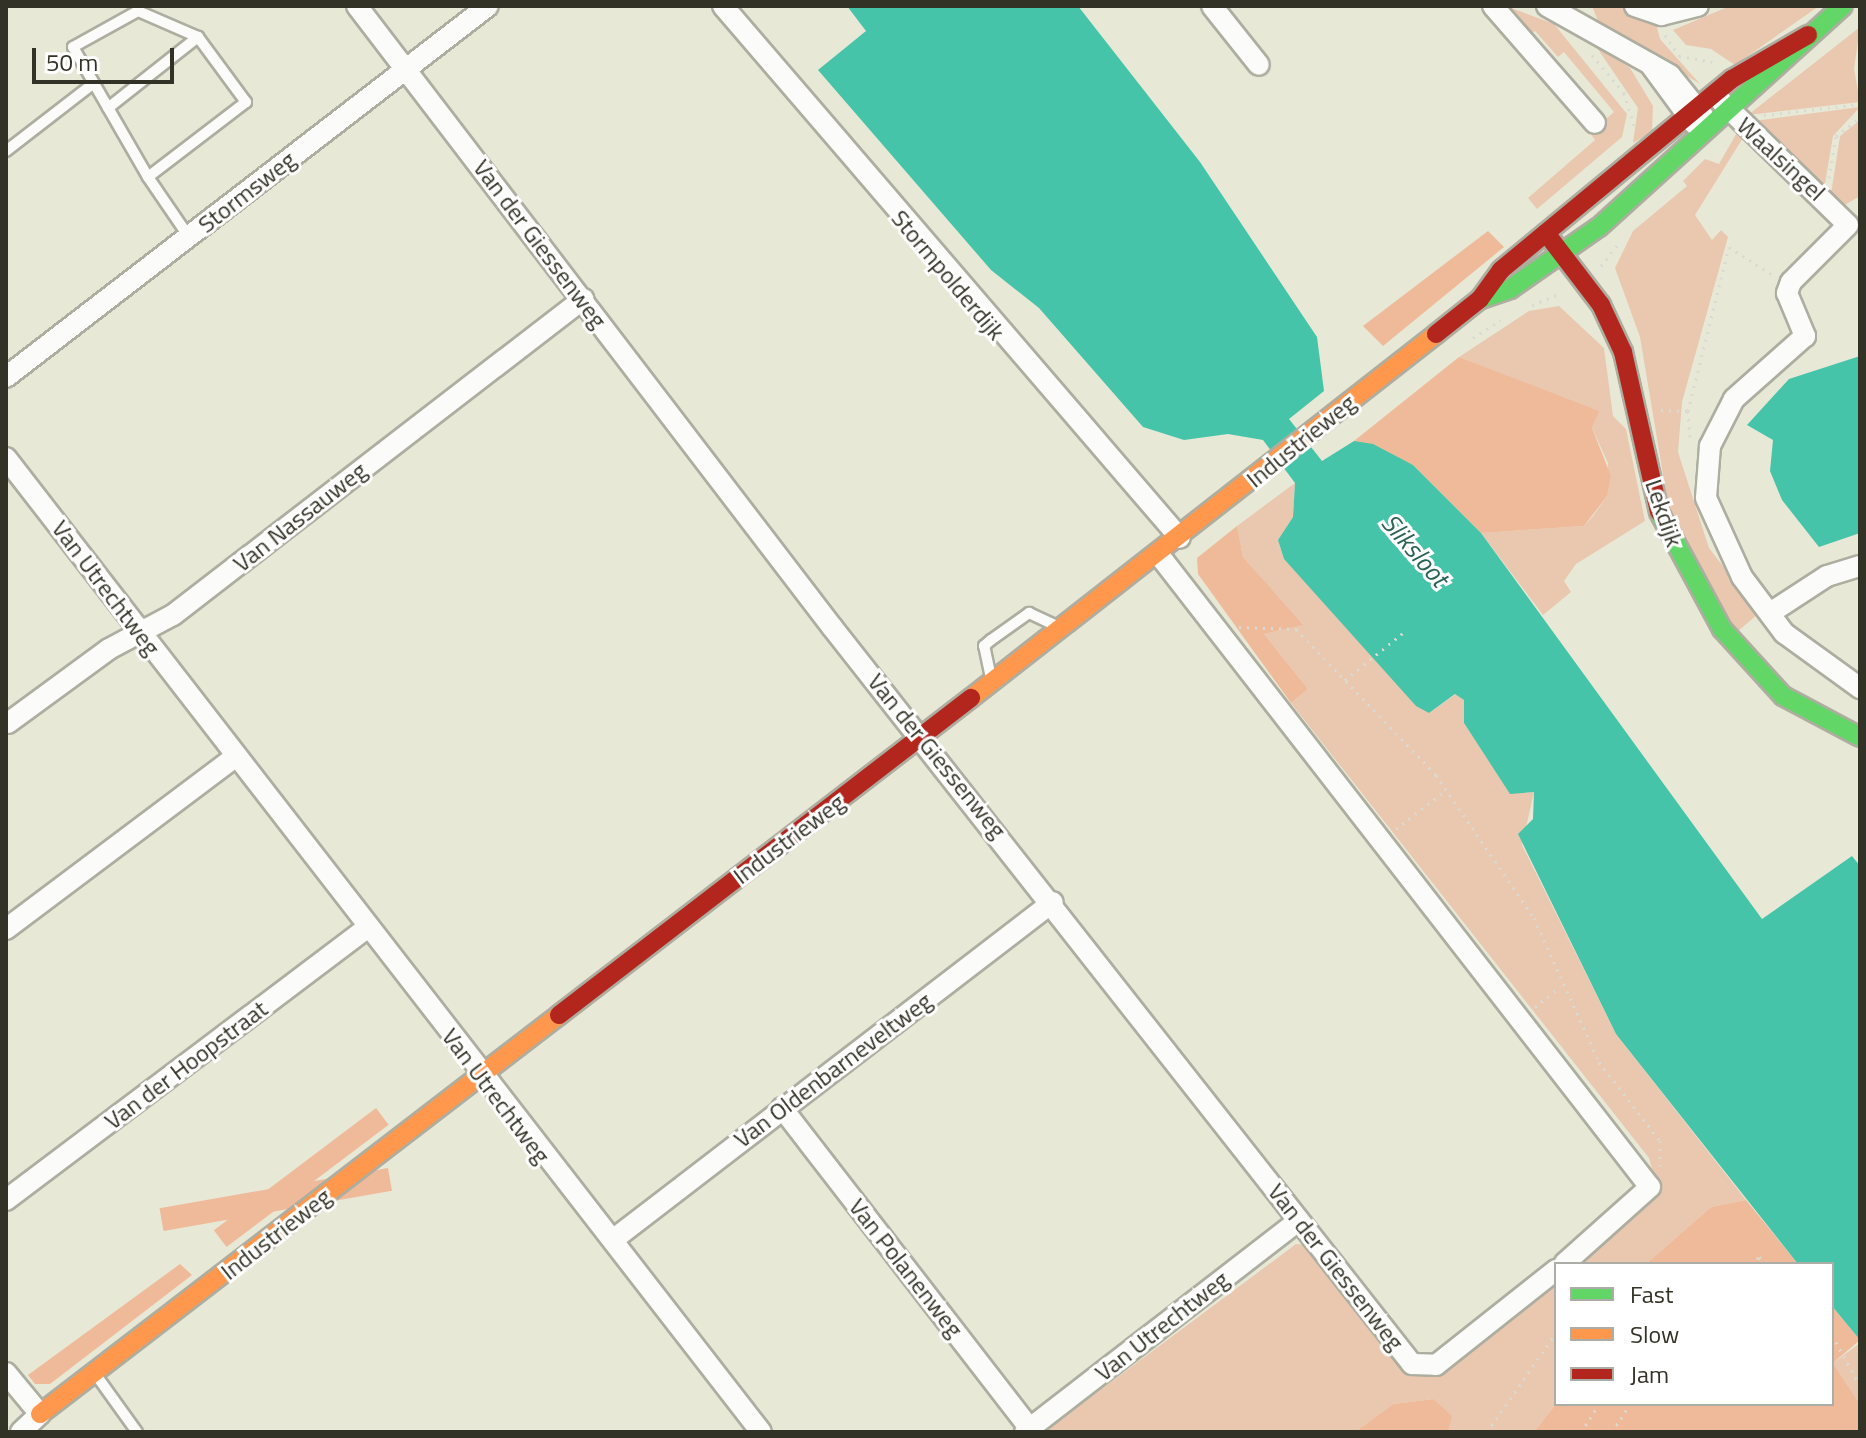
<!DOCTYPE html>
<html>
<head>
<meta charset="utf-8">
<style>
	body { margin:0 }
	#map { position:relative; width:1866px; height:1438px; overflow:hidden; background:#e7e8d6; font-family:"Titillium Web",sans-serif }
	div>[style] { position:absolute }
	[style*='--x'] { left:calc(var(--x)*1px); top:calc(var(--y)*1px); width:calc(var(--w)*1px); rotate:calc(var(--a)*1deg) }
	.green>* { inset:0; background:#eac8b0 }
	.forest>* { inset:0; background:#efba9a; transform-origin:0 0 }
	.water>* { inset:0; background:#46c4a9 }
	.path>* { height:3px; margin-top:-1.5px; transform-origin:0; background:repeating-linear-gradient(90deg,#d9dad3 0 2px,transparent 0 8px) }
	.roads { filter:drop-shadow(2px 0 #adada0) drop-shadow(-2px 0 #adada0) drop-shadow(0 2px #adada0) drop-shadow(0 -2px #adada0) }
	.lane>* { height:10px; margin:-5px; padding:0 5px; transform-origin:5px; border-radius:5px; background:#fbfcf9 }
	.street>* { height:20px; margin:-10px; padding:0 10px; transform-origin:10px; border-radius:10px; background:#fbfcf9 }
	.fast>* { height:18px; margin:-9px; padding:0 9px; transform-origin:9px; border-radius:9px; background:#63d668 }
	.slow>* { height:18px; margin:-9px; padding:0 9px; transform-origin:9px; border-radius:9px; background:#ff974d }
	.jam>* { height:18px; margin:-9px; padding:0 9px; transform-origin:9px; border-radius:9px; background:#b3261e }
	span { translate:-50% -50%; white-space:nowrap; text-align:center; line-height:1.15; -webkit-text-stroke:6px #fff; paint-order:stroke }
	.street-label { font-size:24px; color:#323226 }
	.water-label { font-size:26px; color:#2b6355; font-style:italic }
	.frame { position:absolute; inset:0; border:8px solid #323226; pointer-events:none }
	.legend { position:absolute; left:1554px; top:1262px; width:280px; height:144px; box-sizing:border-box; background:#fff; border:2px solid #adada8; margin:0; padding:10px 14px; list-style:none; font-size:24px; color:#323226 }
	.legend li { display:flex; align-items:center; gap:16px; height:40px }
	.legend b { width:40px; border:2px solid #adada8 }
	.scale { position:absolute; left:32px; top:48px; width:142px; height:36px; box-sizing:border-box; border:4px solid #323226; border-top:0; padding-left:10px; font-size:24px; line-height:28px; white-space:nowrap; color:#323226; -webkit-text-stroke:6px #fff; paint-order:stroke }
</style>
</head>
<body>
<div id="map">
	<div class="green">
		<i style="clip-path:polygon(1506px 6px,1554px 24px,1627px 114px,1622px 137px,1537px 209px,1528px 198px,1595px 140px,1590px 133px,1614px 112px,1564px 52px,1558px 57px,1535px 31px,1530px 35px)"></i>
		<i style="clip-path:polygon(1592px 6px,1621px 6px,1655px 19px,1660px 39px,1700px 84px,1598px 21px)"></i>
		<i style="clip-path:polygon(1730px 6px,1819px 6px,1735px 65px,1711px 49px,1686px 45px,1673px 30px)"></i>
		<i style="clip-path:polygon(1860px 27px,1854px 69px,1860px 102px,1748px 115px)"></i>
		<i style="clip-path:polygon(1593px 42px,1630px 68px,1653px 106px,1652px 132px,1633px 143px,1638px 108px)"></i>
		<i style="clip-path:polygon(1860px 107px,1833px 136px,1824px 190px,1754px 121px)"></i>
		<i style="clip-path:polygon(1860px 120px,1860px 196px,1843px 206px,1831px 194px,1840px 136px)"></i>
		<i style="clip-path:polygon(1739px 129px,1746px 133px,1695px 215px,1712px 240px,1721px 230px,1728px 237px,1682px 402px,1678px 452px,1709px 548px,1759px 613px,1736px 633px,1670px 516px,1640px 337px,1615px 268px,1633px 231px,1687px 186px,1683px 181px,1705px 159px,1719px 164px)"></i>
		<i style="clip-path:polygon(1559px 306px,1604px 348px,1613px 416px,1626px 429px,1645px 521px,1576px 564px,1564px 581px,1571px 592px,1543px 615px,1481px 533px,1584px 526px,1593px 516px,1607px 496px,1608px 463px,1592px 428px,1598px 412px,1459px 357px,1529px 311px)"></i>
		<i style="clip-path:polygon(1295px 483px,1293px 517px,1278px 540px,1284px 559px,1429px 713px,1456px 694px,1464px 700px,1464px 723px,1510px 793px,1534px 792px,1522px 845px,1616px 1034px,1746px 1200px,1711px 1207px,1646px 1264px,1578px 1264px,1649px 1202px,1654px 1176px,1649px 1158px,1291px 703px,1308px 689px,1264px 634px,1302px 625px,1243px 557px,1237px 526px)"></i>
		<i style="clip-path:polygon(1296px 1244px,1308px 1245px,1412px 1373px,1556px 1281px,1556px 1404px,1534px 1432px,1448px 1432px,1433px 1399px,1393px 1404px,1355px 1432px,1044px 1432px)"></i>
		<i style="clip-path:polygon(1860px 1343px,1860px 1404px,1833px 1363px)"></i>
	</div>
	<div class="forest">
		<i style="clip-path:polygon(1488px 231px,1504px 247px,1383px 346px,1363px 326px)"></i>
		<i style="clip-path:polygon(1459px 357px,1599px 411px,1592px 428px,1611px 476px,1607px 496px,1584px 526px,1481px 533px,1413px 465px,1354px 441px)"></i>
		<i style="clip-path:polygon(1237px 526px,1243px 557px,1303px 625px,1264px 634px,1308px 689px,1291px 703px,1198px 574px,1197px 558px)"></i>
		<i style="left:376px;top:1108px;width:21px;height:203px;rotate:53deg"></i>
		<i style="left:388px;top:1168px;width:23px;height:232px;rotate:80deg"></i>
		<i style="clip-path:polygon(1746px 1200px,1798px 1264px,1646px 1264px,1711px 1207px)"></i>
		<i style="clip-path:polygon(180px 1264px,192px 1275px,50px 1384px,35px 1384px,28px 1375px)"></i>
		<i style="clip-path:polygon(1832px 1306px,1860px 1340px,1833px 1363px,1860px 1404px,1860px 1432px,1534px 1432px,1556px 1404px,1832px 1404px)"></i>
		<i style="clip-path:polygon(1433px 1399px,1452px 1416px,1448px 1432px,1355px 1432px,1393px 1404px)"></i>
	</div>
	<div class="water">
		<i style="clip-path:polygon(847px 6px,1078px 6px,1200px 162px,1317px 337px,1324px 391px,1289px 419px,1322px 461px,1354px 441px,1373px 444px,1413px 465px,1481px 533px,1762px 919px,1852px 856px,1860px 866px,1860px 1340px,1832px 1306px,1832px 1264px,1798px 1264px,1616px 1034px,1518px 834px,1533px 819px,1534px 792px,1510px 794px,1464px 723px,1464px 700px,1455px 694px,1429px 713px,1416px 706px,1284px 559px,1278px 540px,1293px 517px,1295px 483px,1263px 440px,1228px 434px,1184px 440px,1143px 427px,1039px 308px,991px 270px,818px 70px,866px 31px)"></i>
		<i style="clip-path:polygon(1860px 356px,1860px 533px,1819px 547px,1782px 500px,1770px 471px,1773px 440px,1747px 425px,1789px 379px)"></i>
	</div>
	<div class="path">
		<i style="--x:1665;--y:35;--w:25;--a:56"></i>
		<i style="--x:1679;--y:56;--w:35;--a:10"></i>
		<i style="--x:1592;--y:55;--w:50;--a:49.9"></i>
		<i style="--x:1624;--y:93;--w:37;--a:73"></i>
		<i style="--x:1764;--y:115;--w:97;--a:-6.5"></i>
		<i style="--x:1829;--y:178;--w:43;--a:-80.5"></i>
		<i style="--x:1836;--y:136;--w:30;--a:-37"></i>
		<i style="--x:1601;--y:266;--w:28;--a:-52"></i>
		<i style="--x:1532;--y:305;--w:32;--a:-22"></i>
		<i style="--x:1473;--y:338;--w:33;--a:-33"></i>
		<i style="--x:1661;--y:410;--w:27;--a:2"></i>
		<i style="--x:1688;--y:411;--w:30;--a:86"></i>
		<i style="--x:1688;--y:411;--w:169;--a:-76"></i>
		<i style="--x:1729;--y:247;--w:54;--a:32.8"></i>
		<i style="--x:1239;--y:627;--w:57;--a:2"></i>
		<i style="--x:1296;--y:629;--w:202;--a:46.2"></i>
		<i style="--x:1436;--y:775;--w:173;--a:55.6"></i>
		<i style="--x:1534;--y:918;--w:158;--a:65.7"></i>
		<i style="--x:1599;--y:1062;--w:100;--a:52.3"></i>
		<i style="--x:1660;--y:1141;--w:25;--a:90"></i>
		<i style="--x:1345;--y:680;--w:76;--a:-39.1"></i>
		<i style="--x:1396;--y:829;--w:63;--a:-38"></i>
		<i style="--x:1535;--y:1007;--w:32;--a:-39"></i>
		<i style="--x:1751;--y:1264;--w:11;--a:-41"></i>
		<i style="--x:1759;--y:1257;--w:11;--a:38"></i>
		<i style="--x:1832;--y:1335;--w:58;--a:61.2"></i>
		<i style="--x:1487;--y:1432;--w:121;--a:-55.1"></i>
		<i style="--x:1581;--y:1432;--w:33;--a:-57"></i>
		<i style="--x:1612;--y:1432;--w:33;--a:-57"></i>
	</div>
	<div class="roads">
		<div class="lane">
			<i style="--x:108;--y:108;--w:115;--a:-38.3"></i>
			<i style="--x:6;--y:151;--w:111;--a:-37.7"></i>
			<i style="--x:148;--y:177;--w:150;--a:-120"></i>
			<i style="--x:73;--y:47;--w:74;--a:-29"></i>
			<i style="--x:138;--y:11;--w:65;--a:23.4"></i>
			<i style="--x:198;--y:37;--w:81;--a:53.6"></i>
			<i style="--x:246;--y:102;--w:123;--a:142.6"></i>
			<i style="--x:148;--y:177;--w:73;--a:55.7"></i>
			<i style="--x:991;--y:678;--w:33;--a:-102"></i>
			<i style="--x:984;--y:646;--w:9;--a:-41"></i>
			<i style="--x:991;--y:640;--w:47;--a:-35.4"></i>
			<i style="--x:1029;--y:613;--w:31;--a:25"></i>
			<i style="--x:96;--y:1375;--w:70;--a:54.3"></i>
		</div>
		<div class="street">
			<i style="--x:357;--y:6;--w:782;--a:52.59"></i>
			<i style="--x:832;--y:627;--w:938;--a:51.8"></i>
			<i style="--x:1412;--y:1364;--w:24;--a:2"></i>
			<i style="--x:1436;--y:1365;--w:153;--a:-38.4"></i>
			<i style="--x:723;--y:6;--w:701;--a:49.34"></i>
			<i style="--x:1212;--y:6;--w:75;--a:51.5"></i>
			<i style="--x:1493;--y:6;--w:155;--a:48.9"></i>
			<i style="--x:1547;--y:6;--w:141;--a:29.3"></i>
			<i style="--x:1670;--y:75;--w:54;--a:51"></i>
			<i style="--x:1635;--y:6;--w:28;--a:19"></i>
			<i style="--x:1661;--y:15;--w:38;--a:-14"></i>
			<i style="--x:1650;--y:64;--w:74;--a:53.7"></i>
			<i style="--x:1721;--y:101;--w:177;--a:44.3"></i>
			<i style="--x:1848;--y:225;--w:81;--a:135"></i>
			<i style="--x:1791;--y:282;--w:12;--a:110"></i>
			<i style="--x:1787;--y:293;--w:47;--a:67.3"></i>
			<i style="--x:1805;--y:336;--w:95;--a:138.4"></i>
			<i style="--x:1734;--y:399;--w:53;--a:117.1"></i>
			<i style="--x:1710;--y:446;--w:52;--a:94.4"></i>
			<i style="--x:1706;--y:498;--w:87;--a:65.5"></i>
			<i style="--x:1742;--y:577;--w:70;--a:53.1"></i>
			<i style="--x:1784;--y:633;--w:94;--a:35.9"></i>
			<i style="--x:6;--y:377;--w:608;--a:-37.59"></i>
			<i style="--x:6;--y:458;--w:1232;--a:52.22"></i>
			<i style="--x:1159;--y:555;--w:800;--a:52.16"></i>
			<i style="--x:1650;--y:1187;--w:115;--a:138.2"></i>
			<i style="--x:1770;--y:613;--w:68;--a:-33"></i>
			<i style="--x:1827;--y:576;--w:34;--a:-17"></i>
			<i style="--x:8;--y:723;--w:125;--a:-36.2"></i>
			<i style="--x:109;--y:649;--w:72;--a:-28"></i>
			<i style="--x:173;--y:615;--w:518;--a:-37.62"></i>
			<i style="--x:6;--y:929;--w:286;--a:-36.9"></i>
			<i style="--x:782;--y:1108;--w:406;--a:52.3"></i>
			<i style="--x:6;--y:1200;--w:451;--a:-37"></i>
			<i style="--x:614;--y:1239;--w:553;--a:-37.51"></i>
			<i style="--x:6;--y:1373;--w:53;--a:50.3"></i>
			<i style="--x:40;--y:1414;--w:26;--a:137"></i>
			<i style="--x:1025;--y:1432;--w:346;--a:-37.7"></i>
		</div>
		<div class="fast">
			<i style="--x:1481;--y:299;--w:31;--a:-19"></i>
			<i style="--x:1510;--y:289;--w:108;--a:-34.9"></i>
			<i style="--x:1599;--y:227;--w:329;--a:-42.2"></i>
			<i style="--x:1659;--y:512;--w:133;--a:61.7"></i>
			<i style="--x:1722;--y:629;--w:91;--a:47.7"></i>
			<i style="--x:1783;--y:696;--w:87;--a:28"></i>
		</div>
		<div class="slow">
			<i style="--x:971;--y:698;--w:591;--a:-38.05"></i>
			<i style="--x:40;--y:1414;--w:655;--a:-37.55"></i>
		</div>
		<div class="jam">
			<i style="--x:1546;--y:233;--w:91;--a:52.6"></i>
			<i style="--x:1601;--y:305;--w:52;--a:64.9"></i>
			<i style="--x:1623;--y:352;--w:164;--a:77.3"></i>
			<i style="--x:1436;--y:334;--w:56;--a:-38.5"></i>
			<i style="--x:1480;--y:299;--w:36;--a:-54"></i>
			<i style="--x:1501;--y:270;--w:300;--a:-39.6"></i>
			<i style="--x:1732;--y:79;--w:88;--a:-30.1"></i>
			<i style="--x:559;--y:1015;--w:520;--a:-37.58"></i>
		</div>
	</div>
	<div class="street-label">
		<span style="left:1781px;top:159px;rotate:43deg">Waalsingel</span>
		<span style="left:247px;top:192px;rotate:-38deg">Stormsweg</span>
		<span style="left:540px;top:244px;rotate:53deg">Van der Giessenweg</span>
		<span style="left:948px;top:275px;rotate:50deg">Stormpolderdijk</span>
		<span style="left:1301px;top:441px;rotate:-39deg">Industrieweg</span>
		<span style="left:1664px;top:513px;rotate:71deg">Lekdijk</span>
		<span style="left:300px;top:517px;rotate:-38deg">Van Nassauweg</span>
		<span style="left:106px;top:588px;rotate:53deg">Van Utrechtweg</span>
		<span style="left:937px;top:756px;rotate:51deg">Van der Giessenweg</span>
		<span style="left:789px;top:839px;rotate:-37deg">Industrieweg</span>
		<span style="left:186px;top:1065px;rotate:-37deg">Van der Hoopstraat</span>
		<span style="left:833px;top:1070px;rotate:-37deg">Van Oldenbarneveltweg</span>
		<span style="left:496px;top:1096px;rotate:53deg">Van Utrechtweg</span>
		<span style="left:276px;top:1234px;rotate:-38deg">Industrieweg</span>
		<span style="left:1336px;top:1267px;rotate:52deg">Van der Giessenweg</span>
		<span style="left:906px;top:1268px;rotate:52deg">Van Polanenweg</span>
		<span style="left:1162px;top:1326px;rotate:-38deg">Van Utrechtweg</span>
	</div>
	<div class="water-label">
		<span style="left:1415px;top:550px;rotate:49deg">Sliksloot</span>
	</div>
	<div class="frame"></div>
	<ul class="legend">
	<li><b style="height:10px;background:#63d668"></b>Fast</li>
	<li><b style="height:10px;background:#ff974d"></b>Slow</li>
	<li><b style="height:10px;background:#b3261e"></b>Jam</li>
	</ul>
	<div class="scale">50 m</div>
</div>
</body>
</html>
